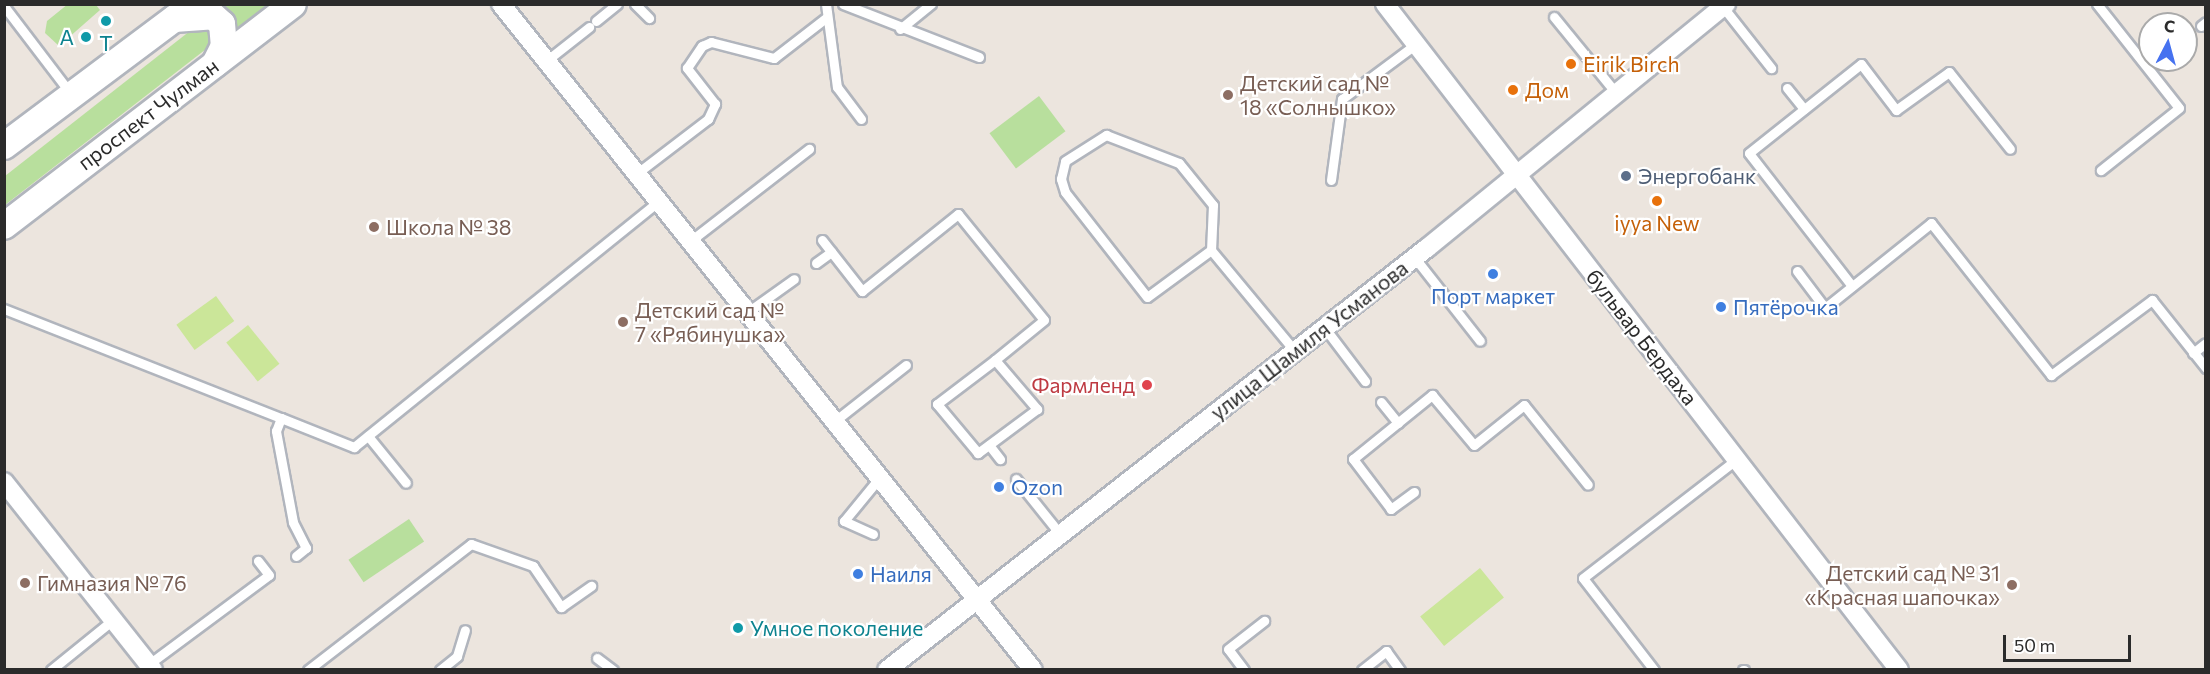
<!DOCTYPE html>
<html>
<head>
<meta charset="utf-8">
<style>
	body { margin:0 }
	#map { position:relative; width:2210px; height:674px; overflow:hidden; background:#ece5de; font-family:Commissioner,sans-serif }
	div>[style] { position:absolute }
	[style*='--x'] { left:calc(var(--x)*1px); top:calc(var(--y)*1px); width:calc(var(--w)*1px); rotate:calc(var(--a)*1deg) }
	.green>* { inset:0; background:#b8df9d; transform-origin:0 0 }
	.pitch>* { inset:0; background:#cbe699; transform-origin:0 0 }
	.roads { filter:drop-shadow(2px 0 #b1b5bd) drop-shadow(-2px 0 #b1b5bd) drop-shadow(0 2px #b1b5bd) drop-shadow(0 -2px #b1b5bd) }
	.service>* { height:9px; margin:-4.5px; padding:0 4.5px; transform-origin:4.5px; border-radius:4.5px; background:#fff }
	.minor>* { height:18px; margin:-9px; padding:0 9px; transform-origin:9px; border-radius:9px; background:#fff }
	.secondary>* { height:26px; margin:-13px; padding:0 13px; transform-origin:13px; border-radius:13px; background:#fff }
	.dots>* { width:16px; height:16px; translate:-50% -50%; box-sizing:border-box; border:3px solid #fff; border-radius:50% }
	span { translate:-50% -50%; white-space:nowrap; text-align:center; line-height:1.15; -webkit-text-stroke:4.5px #fff; paint-order:stroke }
	.culture-label { font-size:21px; color:#0d838f }
	.right { translate:-100% -50%; text-align:right }
	.left { translate:0 -50%; text-align:left }
	.food-label { font-size:21px; color:#c56008 }
	.education-label { font-size:21px; color:#785e54 }
	.street-label { font-size:21px; color:#2b2b2b }
	.service-label { font-size:21px; color:#4e5e75 }
	.shop-label { font-size:21px; color:#366cbe }
	.health-label { font-size:21px; color:#be3a42 }
	.frame { position:absolute; inset:0; border:6px solid #2b2b2b; pointer-events:none }
	.north { position:absolute; left:2138px; top:12px; width:60px; height:60px; box-sizing:border-box; background:#fff; border:2px solid #aaa; border-radius:50%; rotate:6deg; font-size:16px; font-weight:700; line-height:24px; text-align:center; color:#2b2b2b }
	.north::after { content:''; display:block; margin:auto; width:21px; height:27px; background:#4672f0; clip-path:polygon(50% 0,100% 100%,50% 72%,0 100%) }
	.scale { position:absolute; left:2003px; top:635px; width:128px; height:27px; box-sizing:border-box; border:3px solid #2b2b2b; border-top:0; padding-left:8px; font-size:18px; line-height:21px; white-space:nowrap; color:#2b2b2b; -webkit-text-stroke:4px #fff; paint-order:stroke }
</style>
</head>
<body>
<div id="map">
	<div class="green">
		<i style="clip-path:polygon(68px 4px,96px 5px,100px 10px,59px 46px,45px 33px,47px 21px)"></i>
		<i style="clip-path:polygon(212px 5px,278px 5px,234px 38px)"></i>
		<i style="clip-path:polygon(195px 27px,212px 29px,210px 46px,5px 205px,5px 176px)"></i>
		<i style="left:1039px;top:96px;width:44px;height:62px;rotate:53deg"></i>
		<i style="left:409px;top:519px;width:27px;height:73px;rotate:56deg"></i>
	</div>
	<div class="pitch">
		<i style="left:216px;top:296px;width:31px;height:49px;rotate:54deg"></i>
		<i style="left:248px;top:325px;width:50px;height:28px;rotate:51deg"></i>
		<i style="left:1480px;top:568px;width:38px;height:77px;rotate:51deg"></i>
	</div>
	<div class="roads">
		<div class="service">
			<i style="--x:635;--y:4;--w:20;--a:45"></i>
			<i style="--x:826;--y:4;--w:84;--a:82.5"></i>
			<i style="--x:837;--y:87;--w:40;--a:53"></i>
			<i style="--x:843;--y:4;--w:146;--a:21.3"></i>
			<i style="--x:2097;--y:4;--w:132;--a:51.7"></i>
			<i style="--x:2179;--y:108;--w:100;--a:141.5"></i>
			<i style="--x:4;--y:6;--w:111;--a:52.7"></i>
			<i style="--x:1723;--y:7;--w:78;--a:51.8"></i>
			<i style="--x:1554;--y:17;--w:98;--a:50.8"></i>
			<i style="--x:596;--y:21;--w:27;--a:-39"></i>
			<i style="--x:2201;--y:26;--w:6;--a:-39"></i>
			<i style="--x:900;--y:29;--w:40;--a:-39"></i>
			<i style="--x:546;--y:61;--w:55;--a:-38.3"></i>
			<i style="--x:1787;--y:88;--w:27;--a:51"></i>
			<i style="--x:636;--y:174;--w:91;--a:-37.4"></i>
			<i style="--x:708;--y:119;--w:17;--a:-65"></i>
			<i style="--x:715;--y:104;--w:46;--a:-127.9"></i>
			<i style="--x:687;--y:68;--w:27;--a:-56"></i>
			<i style="--x:702;--y:46;--w:10;--a:-24"></i>
			<i style="--x:711;--y:42;--w:65;--a:14.3"></i>
			<i style="--x:774;--y:58;--w:67;--a:-37.7"></i>
			<i style="--x:1331;--y:180;--w:82;--a:-82.3"></i>
			<i style="--x:1342;--y:99;--w:92;--a:-36.6"></i>
			<i style="--x:822;--y:240;--w:65;--a:51.9"></i>
			<i style="--x:862;--y:291;--w:123;--a:-38.7"></i>
			<i style="--x:958;--y:214;--w:136;--a:50.9"></i>
			<i style="--x:1044;--y:320;--w:63;--a:140.8"></i>
			<i style="--x:689;--y:242;--w:152;--a:-37.8"></i>
			<i style="--x:1211;--y:250;--w:79;--a:143.7"></i>
			<i style="--x:1147;--y:297;--w:133;--a:-128"></i>
			<i style="--x:1065;--y:192;--w:14;--a:-107"></i>
			<i style="--x:1061;--y:179;--w:18;--a:-77"></i>
			<i style="--x:1065;--y:161;--w:49;--a:-32.4"></i>
			<i style="--x:1106;--y:135;--w:78;--a:21"></i>
			<i style="--x:1179;--y:163;--w:54;--a:51"></i>
			<i style="--x:1213;--y:205;--w:45;--a:92.5"></i>
			<i style="--x:1211;--y:250;--w:130;--a:50.3"></i>
			<i style="--x:1415;--y:258;--w:105;--a:51.9"></i>
			<i style="--x:816;--y:263;--w:19;--a:-36"></i>
			<i style="--x:1797;--y:271;--w:46;--a:52.9"></i>
			<i style="--x:1825;--y:308;--w:136;--a:-38.7"></i>
			<i style="--x:1931;--y:223;--w:194;--a:51.7"></i>
			<i style="--x:2051;--y:375;--w:126;--a:-36.6"></i>
			<i style="--x:2152;--y:300;--w:87;--a:51.5"></i>
			<i style="--x:1852;--y:286;--w:168;--a:-127.8"></i>
			<i style="--x:1749;--y:153;--w:143;--a:-38.5"></i>
			<i style="--x:1861;--y:64;--w:58;--a:52.7"></i>
			<i style="--x:1896;--y:110;--w:65;--a:-35.6"></i>
			<i style="--x:1949;--y:72;--w:98;--a:51.6"></i>
			<i style="--x:4;--y:309;--w:298;--a:21.5"></i>
			<i style="--x:745;--y:314;--w:60;--a:-35.5"></i>
			<i style="--x:1324;--y:327;--w:68;--a:52.8"></i>
			<i style="--x:2193;--y:353;--w:16;--a:-38"></i>
			<i style="--x:995;--y:360;--w:65;--a:49.4"></i>
			<i style="--x:1037;--y:409;--w:74;--a:143.3"></i>
			<i style="--x:978;--y:453;--w:64;--a:-129.9"></i>
			<i style="--x:937;--y:404;--w:73;--a:-37.2"></i>
			<i style="--x:1381;--y:402;--w:27;--a:51"></i>
			<i style="--x:836;--y:420;--w:89;--a:-38.2"></i>
			<i style="--x:368;--y:436;--w:60;--a:51"></i>
			<i style="--x:989;--y:445;--w:18;--a:52"></i>
			<i style="--x:1016;--y:479;--w:70;--a:51.3"></i>
			<i style="--x:1414;--y:492;--w:29;--a:144"></i>
			<i style="--x:1391;--y:509;--w:63;--a:-127.2"></i>
			<i style="--x:1353;--y:459;--w:102;--a:-39"></i>
			<i style="--x:1432;--y:395;--w:65;--a:50"></i>
			<i style="--x:1474;--y:445;--w:64;--a:-38.7"></i>
			<i style="--x:1524;--y:405;--w:102;--a:51.3"></i>
			<i style="--x:873;--y:534;--w:32;--a:-156"></i>
			<i style="--x:844;--y:521;--w:58;--a:-50.6"></i>
			<i style="--x:296;--y:556;--w:13;--a:-39"></i>
			<i style="--x:306;--y:548;--w:29;--a:-117"></i>
			<i style="--x:293;--y:522;--w:93;--a:-100.6"></i>
			<i style="--x:276;--y:431;--w:14;--a:-69"></i>
			<i style="--x:281;--y:418;--w:79;--a:21.7"></i>
			<i style="--x:354;--y:447;--w:390;--a:-38.9"></i>
			<i style="--x:597;--y:658;--w:20;--a:37"></i>
			<i style="--x:149;--y:664;--w:149;--a:-36.6"></i>
			<i style="--x:269;--y:575;--w:18;--a:-128"></i>
			<i style="--x:51;--y:670;--w:81;--a:-39"></i>
			<i style="--x:308;--y:670;--w:206;--a:-37.7"></i>
			<i style="--x:471;--y:544;--w:66;--a:19.5"></i>
			<i style="--x:533;--y:566;--w:50;--a:55.7"></i>
			<i style="--x:561;--y:607;--w:37;--a:-35"></i>
			<i style="--x:440;--y:670;--w:22;--a:-39"></i>
			<i style="--x:457;--y:656;--w:27;--a:-73"></i>
			<i style="--x:1244;--y:670;--w:26;--a:-127"></i>
			<i style="--x:1228;--y:649;--w:46;--a:-37.9"></i>
			<i style="--x:1362;--y:670;--w:31;--a:-38"></i>
			<i style="--x:1386;--y:651;--w:24;--a:54"></i>
			<i style="--x:1654;--y:670;--w:116;--a:-127.7"></i>
			<i style="--x:1583;--y:578;--w:195;--a:-37.7"></i>
			<i style="--x:1743;--y:670;--w:1;--a:0"></i>
		</div>
		<div class="minor">
			<i style="--x:501;--y:4;--w:852;--a:51.38"></i>
			<i style="--x:1385;--y:4;--w:841;--a:52.34"></i>
			<i style="--x:4;--y:482;--w:240;--a:51.6"></i>
			<i style="--x:887;--y:670;--w:685;--a:-38.01"></i>
			<i style="--x:1427;--y:248;--w:386;--a:-39.2"></i>
		</div>
		<div class="secondary">
			<i style="--x:174;--y:19;--w:39;--a:-4"></i>
			<i style="--x:213;--y:16;--w:12;--a:42"></i>
			<i style="--x:222;--y:24;--w:22;--a:85"></i>
			<i style="--x:224;--y:46;--w:20;--a:117"></i>
			<i style="--x:4;--y:146;--w:237;--a:-36.8"></i>
			<i style="--x:4;--y:226;--w:364;--a:-37.5"></i>
		</div>
	</div>
	<div class="dots">
		<i style="left:106px;top:21px;background:#0f9aa8"></i>
		<i style="left:86px;top:37px;background:#0f9aa8"></i>
		<i style="left:1571px;top:64px;background:#e8710a"></i>
		<i style="left:1513px;top:90px;background:#e8710a"></i>
		<i style="left:1228px;top:95px;background:#8d6e63"></i>
		<i style="left:1626px;top:176px;background:#5c6f8a"></i>
		<i style="left:1657px;top:201px;background:#e8710a"></i>
		<i style="left:374px;top:227px;background:#8d6e63"></i>
		<i style="left:1493px;top:274px;background:#3f7fe0"></i>
		<i style="left:1721px;top:307px;background:#3f7fe0"></i>
		<i style="left:623px;top:322px;background:#8d6e63"></i>
		<i style="left:1147px;top:385px;background:#e0444e"></i>
		<i style="left:999px;top:487px;background:#3f7fe0"></i>
		<i style="left:858px;top:574px;background:#3f7fe0"></i>
		<i style="left:25px;top:583px;background:#8d6e63"></i>
		<i style="left:2012px;top:585px;background:#8d6e63"></i>
		<i style="left:738px;top:628px;background:#0f9aa8"></i>
	</div>
	<div class="culture-label">
		<span class="right" style="left:74px;top:37px">А</span>
		<span style="left:106px;top:43px">Т</span>
		<span class="left" style="left:750px;top:628px">Умное поколение</span>
	</div>
	<div class="food-label">
		<span class="left" style="left:1583px;top:64px">Eirik Birch</span>
		<span class="left" style="left:1525px;top:90px">Дом</span>
		<span style="left:1657px;top:223px">iyya New</span>
	</div>
	<div class="education-label">
		<span class="left" style="left:1240px;top:95px">Детский сад №<br>18 «Солнышко»</span>
		<span class="left" style="left:386px;top:227px">Школа № 38</span>
		<span class="left" style="left:635px;top:322px">Детский сад №<br>7 «Рябинушка»</span>
		<span class="right" style="left:2000px;top:585px">Детский сад № 31<br>«Красная шапочка»</span>
		<span class="left" style="left:37px;top:583px">Гимназия № 76</span>
	</div>
	<div class="street-label">
		<span style="left:148px;top:114px;rotate:-37deg">проспект Чулман</span>
		<span style="left:1642px;top:337px;rotate:52deg">бульвар Бердаха</span>
		<span style="left:1309px;top:340px;rotate:-38deg">улица Шамиля Усманова</span>
	</div>
	<div class="service-label">
		<span class="left" style="left:1638px;top:176px">Энергобанк</span>
	</div>
	<div class="shop-label">
		<span style="left:1493px;top:296px">Порт маркет</span>
		<span class="left" style="left:1733px;top:307px">Пятёрочка</span>
		<span class="left" style="left:1011px;top:487px">Ozon</span>
		<span class="left" style="left:870px;top:574px">Наиля</span>
	</div>
	<div class="health-label">
		<span class="right" style="left:1135px;top:385px">Фармленд</span>
	</div>
	<div class="frame"></div>
	<div class="north">С</div>
	<div class="scale">50 m</div>
</div>
</body>
</html>
